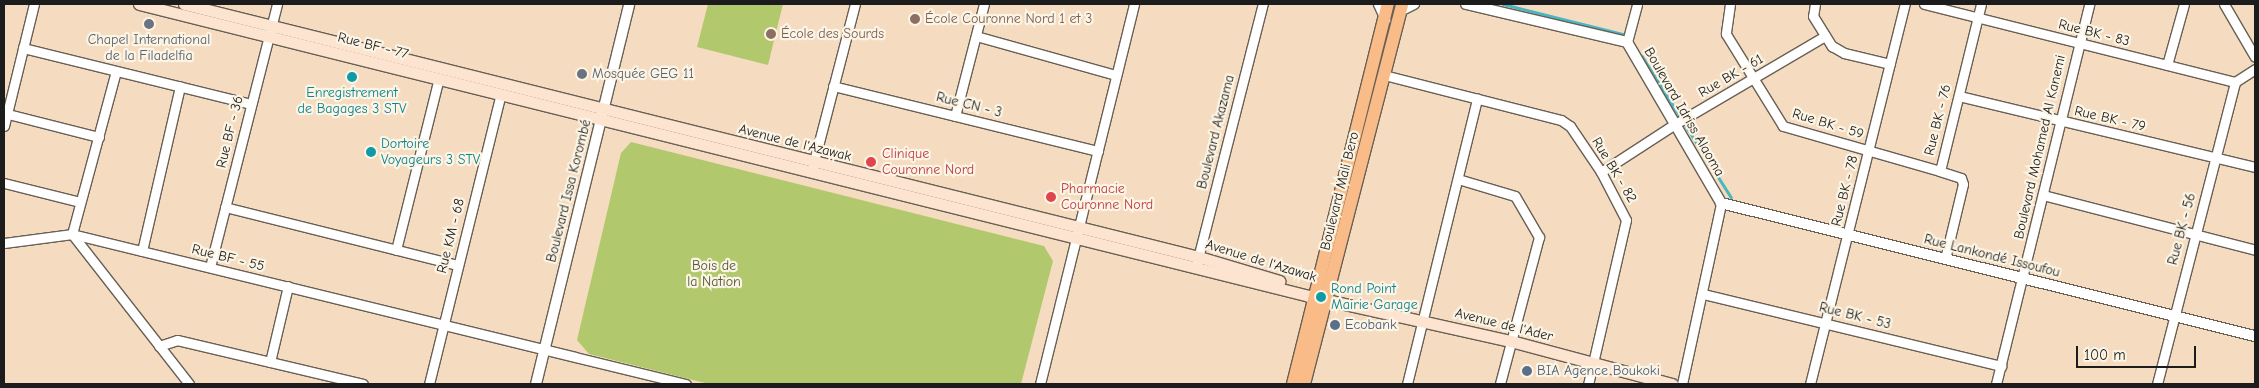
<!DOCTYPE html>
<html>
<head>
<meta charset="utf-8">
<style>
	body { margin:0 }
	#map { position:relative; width:2259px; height:388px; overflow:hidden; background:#f5dcc0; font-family:"Comic Neue",sans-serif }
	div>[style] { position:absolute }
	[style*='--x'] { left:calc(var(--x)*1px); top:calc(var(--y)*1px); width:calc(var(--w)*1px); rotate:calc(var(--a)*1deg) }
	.green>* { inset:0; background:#b2c86c }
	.stream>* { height:2.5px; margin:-1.25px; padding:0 1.25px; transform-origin:1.25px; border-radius:1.25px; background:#48b7c1 }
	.roads { filter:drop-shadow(1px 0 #685f55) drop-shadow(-1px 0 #685f55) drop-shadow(0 1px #685f55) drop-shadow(0 -1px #685f55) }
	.minor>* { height:9px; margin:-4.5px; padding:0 4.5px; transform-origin:4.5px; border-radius:4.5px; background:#fff }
	.tertiary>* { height:10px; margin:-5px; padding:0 5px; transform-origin:5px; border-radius:5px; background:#fff }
	.secondary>* { height:11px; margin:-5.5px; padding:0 5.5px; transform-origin:5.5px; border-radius:5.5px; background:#fde4d0 }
	.primary>* { height:12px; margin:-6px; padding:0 6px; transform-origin:6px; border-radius:6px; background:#f9bc89 }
	.dots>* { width:14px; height:14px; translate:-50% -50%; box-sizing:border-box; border:2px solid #fcf5e5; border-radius:50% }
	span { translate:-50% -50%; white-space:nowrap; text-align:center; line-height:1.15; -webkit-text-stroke:4.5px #fcf5e5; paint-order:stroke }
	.education-label { font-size:14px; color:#785e54 }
	.left { translate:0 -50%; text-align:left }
	.street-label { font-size:14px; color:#1c1c1c }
	.worship-label { font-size:14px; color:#5b616d }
	.culture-label { font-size:14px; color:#0d838f }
	.health-label { font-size:14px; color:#be3a42 }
	.park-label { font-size:14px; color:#505838 }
	.service-label { font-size:14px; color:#4e5e75 }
	.frame { position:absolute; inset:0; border:5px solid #1c1c1c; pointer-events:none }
	.scale { position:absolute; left:2076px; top:346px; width:120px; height:22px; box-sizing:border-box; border:2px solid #1c1c1c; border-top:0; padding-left:6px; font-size:15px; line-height:18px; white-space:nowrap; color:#1c1c1c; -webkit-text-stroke:4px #fcf5e5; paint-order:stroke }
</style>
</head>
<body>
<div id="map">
	<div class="green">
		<i style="clip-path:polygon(708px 4px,783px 4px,768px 65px,697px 47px)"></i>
		<i style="clip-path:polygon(631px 142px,1044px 246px,1053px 261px,1021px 384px,709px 384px,589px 354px,577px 340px,621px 153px)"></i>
	</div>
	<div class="stream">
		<i style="--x:1503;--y:4;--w:127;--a:14.1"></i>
		<i style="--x:1642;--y:56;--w:73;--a:57.8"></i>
		<i style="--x:1686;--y:126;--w:84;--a:57.6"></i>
	</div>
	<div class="roads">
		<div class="minor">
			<i style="--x:1378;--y:4;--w:17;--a:65"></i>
			<i style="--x:1730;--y:4;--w:30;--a:98"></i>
			<i style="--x:1726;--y:34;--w:108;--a:58.2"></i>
			<i style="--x:1783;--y:126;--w:163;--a:16"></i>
			<i style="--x:1815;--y:4;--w:12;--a:99"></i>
			<i style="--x:1813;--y:16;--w:36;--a:58"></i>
			<i style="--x:1832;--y:46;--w:14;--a:30"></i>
			<i style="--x:1844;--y:53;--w:47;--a:13.4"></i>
			<i style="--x:1924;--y:4;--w:321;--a:14.1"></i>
			<i style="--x:2235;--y:82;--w:24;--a:-33"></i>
			<i style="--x:2224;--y:4;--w:61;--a:59.7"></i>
			<i style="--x:976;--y:36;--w:145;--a:15.6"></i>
			<i style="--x:1627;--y:42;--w:39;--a:-75"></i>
			<i style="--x:23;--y:48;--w:235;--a:13.8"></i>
			<i style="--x:2167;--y:65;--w:63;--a:-74.4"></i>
			<i style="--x:116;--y:71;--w:169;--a:105.1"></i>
			<i style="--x:72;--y:234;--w:190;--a:52"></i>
			<i style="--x:1384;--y:75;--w:183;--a:14.3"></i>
			<i style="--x:1561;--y:120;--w:11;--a:34"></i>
			<i style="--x:1570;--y:126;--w:55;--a:56"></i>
			<i style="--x:1601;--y:172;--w:54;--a:62.5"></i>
			<i style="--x:1626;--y:220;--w:168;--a:103"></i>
			<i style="--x:833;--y:86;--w:273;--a:13.8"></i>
			<i style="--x:1959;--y:96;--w:304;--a:13.5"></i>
			<i style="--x:4;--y:113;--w:98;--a:14.2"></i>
			<i style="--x:955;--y:116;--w:116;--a:-75.5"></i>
			<i style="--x:4;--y:126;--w:126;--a:-76.2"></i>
			<i style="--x:813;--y:165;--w:166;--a:-75.4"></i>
			<i style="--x:1601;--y:172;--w:88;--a:-33"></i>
			<i style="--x:1675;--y:124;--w:174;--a:-30.4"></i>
			<i style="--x:1458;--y:179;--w:59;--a:16.6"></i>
			<i style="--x:1515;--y:196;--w:48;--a:59.7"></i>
			<i style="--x:1539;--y:237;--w:152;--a:104.9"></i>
			<i style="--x:4;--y:183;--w:78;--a:14"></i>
			<i style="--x:2043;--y:195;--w:219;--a:14.5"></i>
			<i style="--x:225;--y:207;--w:240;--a:14"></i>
			<i style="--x:4;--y:243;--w:69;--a:-7.5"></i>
			<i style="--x:72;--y:234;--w:632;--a:13.73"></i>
			<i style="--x:396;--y:250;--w:177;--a:-76"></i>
			<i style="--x:142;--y:251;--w:169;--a:-77"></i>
			<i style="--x:1945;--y:259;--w:77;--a:-76.5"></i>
			<i style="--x:1963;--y:184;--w:6;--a:-108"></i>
			<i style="--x:1961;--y:178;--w:22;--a:-162"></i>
			<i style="--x:1940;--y:171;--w:172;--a:-76.2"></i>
			<i style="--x:1197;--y:262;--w:266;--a:-75.7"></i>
			<i style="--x:210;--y:267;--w:271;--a:-75.7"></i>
			<i style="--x:1703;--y:294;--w:307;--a:13.6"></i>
			<i style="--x:159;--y:346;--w:19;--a:-18"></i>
			<i style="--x:177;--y:340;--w:191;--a:13.3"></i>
			<i style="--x:270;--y:362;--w:78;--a:-76.7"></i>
			<i style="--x:429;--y:384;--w:299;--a:-76.1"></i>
			<i style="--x:1040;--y:384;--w:391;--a:-76.1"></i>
			<i style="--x:1407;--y:384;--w:294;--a:-76.2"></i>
			<i style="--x:1682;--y:384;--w:185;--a:-77.8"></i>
			<i style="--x:1810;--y:384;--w:392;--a:-76"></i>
			<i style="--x:1996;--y:384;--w:391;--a:-76.2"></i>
			<i style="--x:2157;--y:384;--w:312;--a:-75.5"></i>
		</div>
		<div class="tertiary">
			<i style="--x:1466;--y:4;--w:165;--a:13.3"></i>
			<i style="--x:1627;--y:42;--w:186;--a:59.7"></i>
			<i style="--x:1721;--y:203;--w:550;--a:13.99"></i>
			<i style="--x:1400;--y:11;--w:16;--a:-27"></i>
			<i style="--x:536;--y:384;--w:391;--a:-76.2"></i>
		</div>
		<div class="secondary">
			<i style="--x:139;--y:4;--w:1206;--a:14.01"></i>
			<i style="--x:1309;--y:296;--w:207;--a:12.6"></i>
			<i style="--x:1511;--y:341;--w:167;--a:15"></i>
			<i style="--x:184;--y:4;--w:1046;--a:14"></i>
			<i style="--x:1199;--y:257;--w:84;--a:16.7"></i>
		</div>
		<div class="primary">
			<i style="--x:1293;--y:384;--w:392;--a:-76"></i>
			<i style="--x:1304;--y:384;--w:392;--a:-75.5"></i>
		</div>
	</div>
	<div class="dots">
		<i style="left:915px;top:19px;background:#8d6e63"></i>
		<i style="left:149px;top:24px;background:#6b7280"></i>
		<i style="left:771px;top:34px;background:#8d6e63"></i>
		<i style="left:582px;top:74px;background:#6b7280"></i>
		<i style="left:352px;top:77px;background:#0f9aa8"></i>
		<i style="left:371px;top:152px;background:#0f9aa8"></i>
		<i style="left:871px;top:162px;background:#e0444e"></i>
		<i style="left:1051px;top:197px;background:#e0444e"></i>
		<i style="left:1321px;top:297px;background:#0f9aa8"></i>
		<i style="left:1335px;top:325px;background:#5c6f8a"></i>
		<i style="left:1527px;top:371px;background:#5c6f8a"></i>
	</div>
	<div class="education-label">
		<span class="left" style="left:925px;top:19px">École Couronne Nord 1 et 3</span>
		<span class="left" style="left:781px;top:34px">École des Sourds</span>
	</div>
	<div class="street-label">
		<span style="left:2094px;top:33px;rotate:14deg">Rue BK - 83</span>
		<span style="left:373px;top:46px;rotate:14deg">Rue BF - 77</span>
		<span style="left:1731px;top:76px;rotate:-30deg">Rue BK - 61</span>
		<span style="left:969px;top:105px;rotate:14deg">Rue CN - 3</span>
		<span style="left:1684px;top:112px;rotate:60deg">Boulevard Idriss Alaoma</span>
		<span style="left:2110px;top:119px;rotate:13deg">Rue BK - 79</span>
		<span style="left:1938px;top:120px;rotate:-76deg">Rue BK - 76</span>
		<span style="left:1828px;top:124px;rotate:17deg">Rue BK - 59</span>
		<span style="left:230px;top:132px;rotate:-76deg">Rue BF - 36</span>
		<span style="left:1216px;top:132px;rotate:-76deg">Boulevard Akazama</span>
		<span style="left:795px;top:143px;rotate:14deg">Avenue de l'Azawak</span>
		<span style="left:2040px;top:147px;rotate:-77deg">Boulevard Mohamed Al Kanemi</span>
		<span style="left:1614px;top:170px;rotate:59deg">Rue BK - 82</span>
		<span style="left:569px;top:191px;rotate:-76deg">Boulevard Issa Korombé</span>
		<span style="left:1340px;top:191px;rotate:-76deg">Boulevard Mali Bero</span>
		<span style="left:1845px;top:191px;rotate:-76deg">Rue BK - 78</span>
		<span style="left:2182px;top:229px;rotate:-75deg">Rue BK - 56</span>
		<span style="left:451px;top:236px;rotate:-76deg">Rue KM - 68</span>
		<span style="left:1992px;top:256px;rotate:14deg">Rue Lankondé Issoufou</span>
		<span style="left:228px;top:258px;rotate:14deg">Rue BF - 55</span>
		<span style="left:1261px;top:261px;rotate:17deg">Avenue de l'Azawak</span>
		<span style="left:1855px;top:316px;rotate:14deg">Rue BK - 53</span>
		<span style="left:1504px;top:325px;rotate:14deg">Avenue de l'Ader</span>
	</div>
	<div class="worship-label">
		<span style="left:149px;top:48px">Chapel International<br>de la Filadelfia</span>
		<span class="left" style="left:592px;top:74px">Mosquée GEG 11</span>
	</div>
	<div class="culture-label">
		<span style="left:352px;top:101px">Enregistrement<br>de Bagages 3 STV</span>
		<span class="left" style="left:381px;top:152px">Dortoire<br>Voyageurs 3 STV</span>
		<span class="left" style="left:1331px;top:297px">Rond Point<br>Mairie Garage</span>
	</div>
	<div class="health-label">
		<span class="left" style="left:882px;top:162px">Clinique<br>Couronne Nord</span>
		<span class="left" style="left:1061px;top:197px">Pharmacie<br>Couronne Nord</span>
	</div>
	<div class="park-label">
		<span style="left:714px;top:274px">Bois de<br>la Nation</span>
	</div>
	<div class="service-label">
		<span class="left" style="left:1345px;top:325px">Ecobank</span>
		<span class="left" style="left:1537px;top:371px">BIA Agence Boukoki</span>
	</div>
	<div class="frame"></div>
	<div class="scale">100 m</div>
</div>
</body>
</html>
